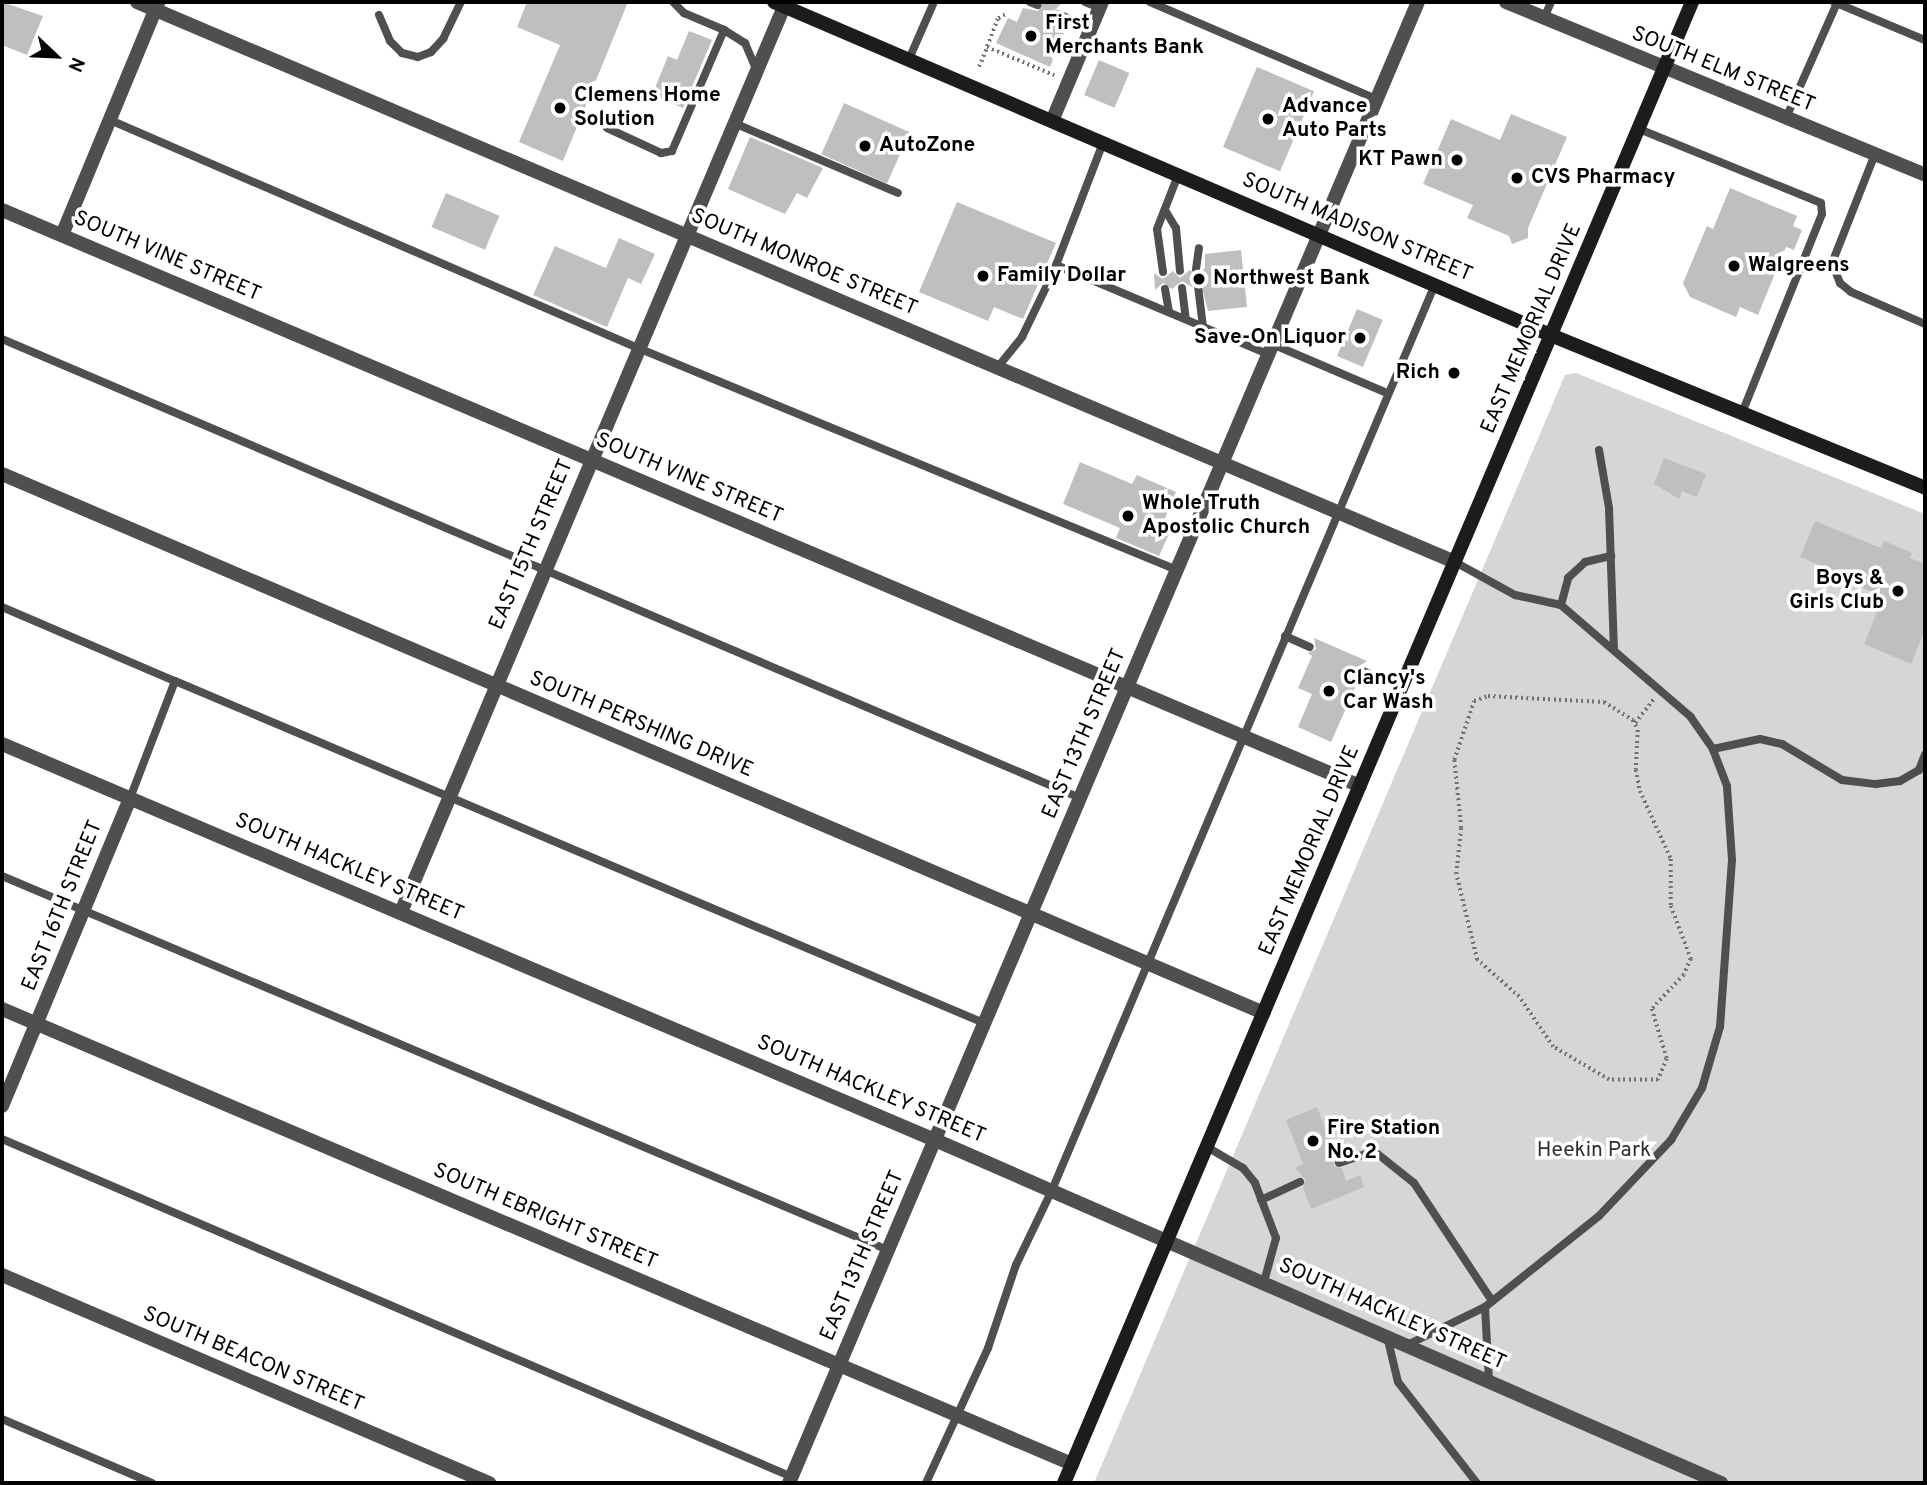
<!DOCTYPE html>
<html>
<head>
<meta charset="utf-8">
<style>
	body { margin:0 }
	#map { position:relative; width:1927px; height:1485px; overflow:hidden; background:#fff; font-family:Overpass,sans-serif }
	div>[style] { position:absolute }
	[style*='--x'] { left:calc(var(--x)*1px); top:calc(var(--y)*1px); width:calc(var(--w)*1px); rotate:calc(var(--a)*1deg) }
	.green>* { inset:0; background:#d6d6d6 }
	.building>* { inset:0; background:#bfbfbf; transform-origin:0 0 }
	.path>* { height:3.5px; margin-top:-1.75px; transform-origin:0; background:repeating-linear-gradient(90deg,#717171 0 2px,transparent 0 5.5px) }
	.service>* { height:8px; margin:-4px; padding:0 4px; transform-origin:4px; border-radius:4px; background:#4f4f4f }
	.minor>* { height:14px; margin:-7px; padding:0 7px; transform-origin:7px; border-radius:7px; background:#4f4f4f }
	.tertiary>* { height:14px; margin:-7px; padding:0 7px; transform-origin:7px; border-radius:7px; background:#4f4f4f }
	.secondary>* { height:14px; margin:-7px; padding:0 7px; transform-origin:7px; border-radius:7px; background:#1c1c1c }
	.dots>* { width:19px; height:19px; translate:-50% -50%; box-sizing:border-box; border:4px solid #fff; border-radius:50% }
	span { translate:-50% -50%; white-space:nowrap; text-align:center; line-height:1.15; -webkit-text-stroke:7px #fff; paint-order:stroke }
	.poi-label { font-size:21px; color:#000; font-weight:700 }
	.left { translate:0 -50%; text-align:left }
	.right { translate:-100% -50%; text-align:right }
	.street-label { font-size:21px; color:#000 }
	.park-label { font-size:21px; color:#2d2d2d }
	.frame { position:absolute; inset:0; border:4px solid #000; pointer-events:none }
	.north { position:absolute; left:21px; top:21px; width:70px; height:70px; -webkit-text-stroke:5px #fff; paint-order:stroke; rotate:113deg; font-size:19px; font-weight:700; line-height:28px; text-align:center; color:#000 }
	.north::after { content:''; display:block; margin:auto; width:24px; height:32px; background:#000; clip-path:polygon(50% 0,100% 100%,50% 72%,0 100%) }
</style>
</head>
<body>
<div id="map">
	<div class="green">
		<i style="clip-path:polygon(1576px 373px,1925px 514px,1925px 1483px,1094px 1483px,1565px 375px)"></i>
	</div>
	<div class="building">
		<i style="clip-path:polygon(2px 2px,43px 16px,27px 55px,2px 45px)"></i>
		<i style="clip-path:polygon(527px 2px,628px 2px,563px 161px,519px 142px,560px 45px,517px 27px)"></i>
		<i style="clip-path:polygon(1043px 2px,1063px 2px,1051px 14px,1054px 23px,1066px 28px,1050px 67px,996px 43px,1008px 18px,1017px 22px,1023px 8px,1038px 11px)"></i>
		<i style="clip-path:polygon(689px 31px,712px 40px,683px 108px,652px 95px,668px 56px,677px 60px)"></i>
		<i style="left:1099px;top:60px;width:33px;height:38px;rotate:23deg"></i>
		<i style="left:1257px;top:67px;width:62px;height:87px;rotate:23deg"></i>
		<i style="left:844px;top:103px;width:72px;height:56px;rotate:24deg"></i>
		<i style="clip-path:polygon(1511px 114px,1567px 137px,1528px 228px,1528px 238px,1512px 244px,1509px 236px,1467px 218px,1473px 205px,1423px 184px,1451px 119px,1500px 140px)"></i>
		<i style="clip-path:polygon(750px 137px,823px 168px,807px 198px,797px 193px,785px 214px,728px 189px)"></i>
		<i style="clip-path:polygon(1730px 188px,1797px 216px,1793px 226px,1802px 230px,1794px 250px,1786px 247px,1758px 315px,1740px 307px,1736px 317px,1690px 297px,1683px 283px,1707px 226px,1713px 229px)"></i>
		<i style="left:446px;top:193px;width:58px;height:37px;rotate:23deg"></i>
		<i style="clip-path:polygon(957px 202px,1056px 243px,1023px 319px,994px 307px,988px 321px,919px 292px)"></i>
		<i style="clip-path:polygon(619px 238px,655px 254px,641px 284px,628px 278px,607px 327px,533px 295px,555px 246px,606px 268px)"></i>
		<i style="clip-path:polygon(1241px 250px,1247px 307px,1208px 311px,1200px 280px,1192px 287px,1182px 281px,1172px 289px,1163px 283px,1155px 290px,1154px 273px,1163px 279px,1173px 271px,1180px 278px,1190px 270px,1198px 275px,1205px 268px,1205px 254px)"></i>
		<i style="left:1357px;top:309px;width:28px;height:51px;rotate:23deg"></i>
		<i style="clip-path:polygon(1664px 458px,1706px 474px,1697px 497px,1682px 491px,1679px 499px,1654px 484px)"></i>
		<i style="clip-path:polygon(1080px 462px,1132px 484px,1137px 475px,1176px 492px,1160px 530px,1169px 534px,1159px 556px,1116px 538px,1120px 528px,1063px 504px)"></i>
		<i style="clip-path:polygon(1815px 521px,1881px 548px,1884px 541px,1912px 553px,1910px 558px,1925px 564px,1925px 629px,1911px 664px,1864px 644px,1883px 597px,1857px 585px,1858px 581px,1800px 557px)"></i>
		<i style="clip-path:polygon(1314px 638px,1367px 661px,1357px 668px,1360px 677px,1331px 742px,1298px 727px,1312px 694px,1298px 688px,1312px 656px,1308px 653px,1316px 649px)"></i>
		<i style="clip-path:polygon(1317px 1107px,1337px 1157px,1333px 1166px,1342px 1169px,1346px 1181px,1360px 1175px,1364px 1187px,1311px 1209px,1303px 1188px,1306px 1180px,1295px 1168px,1303px 1164px,1286px 1120px)"></i>
	</div>
	<div class="path">
		<i style="--x:1005;--y:15;--w:8;--a:150"></i>
		<i style="--x:998;--y:19;--w:30;--a:111"></i>
		<i style="--x:987;--y:47;--w:73;--a:22.7"></i>
		<i style="--x:979;--y:67;--w:22;--a:-68"></i>
		<i style="--x:1488;--y:696;--w:116;--a:3"></i>
		<i style="--x:1604;--y:702;--w:34;--a:32"></i>
		<i style="--x:1633;--y:720;--w:11;--a:63"></i>
		<i style="--x:1638;--y:730;--w:40;--a:92.9"></i>
		<i style="--x:1636;--y:770;--w:21;--a:79"></i>
		<i style="--x:1640;--y:791;--w:75;--a:65.5"></i>
		<i style="--x:1671;--y:859;--w:47;--a:90"></i>
		<i style="--x:1671;--y:906;--w:57;--a:69.3"></i>
		<i style="--x:1691;--y:959;--w:17;--a:114"></i>
		<i style="--x:1684;--y:975;--w:47;--a:133.3"></i>
		<i style="--x:1652;--y:1009;--w:52;--a:73.3"></i>
		<i style="--x:1667;--y:1059;--w:23;--a:113"></i>
		<i style="--x:1658;--y:1080;--w:49;--a:180"></i>
		<i style="--x:1609;--y:1080;--w:65;--a:-149.5"></i>
		<i style="--x:1553;--y:1047;--w:60;--a:-124.2"></i>
		<i style="--x:1519;--y:997;--w:56;--a:-138.6"></i>
		<i style="--x:1477;--y:960;--w:89;--a:-103.7"></i>
		<i style="--x:1456;--y:874;--w:46;--a:-83.8"></i>
		<i style="--x:1461;--y:828;--w:68;--a:-95.9"></i>
		<i style="--x:1454;--y:760;--w:62;--a:-71.3"></i>
		<i style="--x:1474;--y:701;--w:15;--a:-20"></i>
		<i style="--x:1635;--y:723;--w:31;--a:-52"></i>
	</div>
	<div class="service">
		<i style="--x:673;--y:2;--w:16;--a:45"></i>
		<i style="--x:684;--y:13;--w:43;--a:23"></i>
		<i style="--x:1030;--y:2;--w:8;--a:23"></i>
		<i style="--x:1085;--y:2;--w:16;--a:22"></i>
		<i style="--x:1150;--y:2;--w:246;--a:23.2"></i>
		<i style="--x:1834;--y:2;--w:99;--a:22.7"></i>
		<i style="--x:1058;--y:14;--w:36;--a:23"></i>
		<i style="--x:379;--y:15;--w:28;--a:67"></i>
		<i style="--x:390;--y:41;--w:17;--a:45"></i>
		<i style="--x:402;--y:53;--w:16;--a:14"></i>
		<i style="--x:418;--y:57;--w:14;--a:-21"></i>
		<i style="--x:431;--y:52;--w:18;--a:-47"></i>
		<i style="--x:443;--y:39;--w:41;--a:-64.1"></i>
		<i style="--x:1544;--y:18;--w:17;--a:-66"></i>
		<i style="--x:909;--y:59;--w:62;--a:-66.3"></i>
		<i style="--x:1786;--y:118;--w:126;--a:-66.1"></i>
		<i style="--x:110;--y:120;--w:575;--a:23.36"></i>
		<i style="--x:638;--y:348;--w:583;--a:22.39"></i>
		<i style="--x:734;--y:123;--w:178;--a:23.1"></i>
		<i style="--x:607;--y:128;--w:60;--a:24.8"></i>
		<i style="--x:661;--y:153;--w:11;--a:-10"></i>
		<i style="--x:672;--y:151;--w:132;--a:-66.7"></i>
		<i style="--x:724;--y:30;--w:25;--a:32"></i>
		<i style="--x:745;--y:43;--w:28;--a:67"></i>
		<i style="--x:1639;--y:129;--w:196;--a:22.1"></i>
		<i style="--x:1821;--y:203;--w:11;--a:85"></i>
		<i style="--x:1822;--y:214;--w:214;--a:111.9"></i>
		<i style="--x:1875;--y:154;--w:117;--a:111.5"></i>
		<i style="--x:1832;--y:263;--w:22;--a:68"></i>
		<i style="--x:1840;--y:283;--w:14;--a:39"></i>
		<i style="--x:1851;--y:292;--w:81;--a:23.4"></i>
		<i style="--x:1165;--y:210;--w:21;--a:59"></i>
		<i style="--x:1176;--y:228;--w:43;--a:84.7"></i>
		<i style="--x:1056;--y:265;--w:230;--a:22.8"></i>
		<i style="--x:1196;--y:269;--w:21;--a:-82"></i>
		<i style="--x:1163;--y:272;--w:43;--a:-97.9"></i>
		<i style="--x:1157;--y:229;--w:58;--a:-68.7"></i>
		<i style="--x:1198;--y:286;--w:41;--a:83"></i>
		<i style="--x:1182;--y:288;--w:31;--a:83"></i>
		<i style="--x:1165;--y:289;--w:23;--a:80"></i>
		<i style="--x:2;--y:339;--w:1172;--a:23.06"></i>
		<i style="--x:1272;--y:344;--w:125;--a:23.1"></i>
		<i style="--x:997;--y:368;--w:40;--a:-51"></i>
		<i style="--x:1022;--y:337;--w:71;--a:-64.2"></i>
		<i style="--x:1053;--y:273;--w:139;--a:-69"></i>
		<i style="--x:1599;--y:450;--w:59;--a:80.2"></i>
		<i style="--x:1609;--y:508;--w:140;--a:88"></i>
		<i style="--x:1561;--y:605;--w:28;--a:-75"></i>
		<i style="--x:1568;--y:578;--w:23;--a:-43"></i>
		<i style="--x:1585;--y:562;--w:27;--a:-13"></i>
		<i style="--x:2;--y:607;--w:188;--a:23.2"></i>
		<i style="--x:175;--y:681;--w:125;--a:111"></i>
		<i style="--x:1285;--y:636;--w:27;--a:24"></i>
		<i style="--x:1363;--y:671;--w:18;--a:22"></i>
		<i style="--x:175;--y:681;--w:878;--a:22.92"></i>
		<i style="--x:1713;--y:749;--w:48;--a:-12"></i>
		<i style="--x:1760;--y:739;--w:23;--a:13"></i>
		<i style="--x:1782;--y:744;--w:70;--a:31"></i>
		<i style="--x:1842;--y:780;--w:34;--a:7"></i>
		<i style="--x:1876;--y:784;--w:24;--a:-7"></i>
		<i style="--x:1900;--y:781;--w:22;--a:-30"></i>
		<i style="--x:1919;--y:770;--w:17;--a:-69"></i>
		<i style="--x:2;--y:876;--w:962;--a:22.89"></i>
		<i style="--x:2;--y:1139;--w:859;--a:23.16"></i>
		<i style="--x:1207;--y:1147;--w:42;--a:30.3"></i>
		<i style="--x:1243;--y:1168;--w:19;--a:51"></i>
		<i style="--x:1255;--y:1183;--w:59;--a:69.1"></i>
		<i style="--x:1276;--y:1238;--w:46;--a:105.3"></i>
		<i style="--x:1339;--y:1163;--w:37;--a:-19"></i>
		<i style="--x:1374;--y:1151;--w:51;--a:38.7"></i>
		<i style="--x:1414;--y:1183;--w:141;--a:56.5"></i>
		<i style="--x:1261;--y:1200;--w:43;--a:-24.8"></i>
		<i style="--x:1485;--y:1307;--w:74;--a:86.9"></i>
		<i style="--x:1387;--y:1336;--w:47;--a:76.6"></i>
		<i style="--x:1398;--y:1382;--w:128;--a:52"></i>
		<i style="--x:1407;--y:1345;--w:87;--a:-26"></i>
		<i style="--x:1485;--y:1307;--w:146;--a:-38.6"></i>
		<i style="--x:1599;--y:1216;--w:105;--a:-46.5"></i>
		<i style="--x:1671;--y:1140;--w:61;--a:-59.2"></i>
		<i style="--x:1702;--y:1088;--w:64;--a:-73.6"></i>
		<i style="--x:1720;--y:1027;--w:167;--a:-85.9"></i>
		<i style="--x:1732;--y:860;--w:74;--a:-93.9"></i>
		<i style="--x:1727;--y:786;--w:40;--a:-111"></i>
		<i style="--x:1713;--y:749;--w:39;--a:-125"></i>
		<i style="--x:1691;--y:717;--w:172;--a:-139.3"></i>
		<i style="--x:1561;--y:605;--w:47;--a:-167.7"></i>
		<i style="--x:1515;--y:595;--w:68;--a:-151.2"></i>
		<i style="--x:2;--y:1419;--w:163;--a:23.1"></i>
		<i style="--x:926;--y:1483;--w:149;--a:-65.3"></i>
		<i style="--x:988;--y:1348;--w:88;--a:-71.4"></i>
		<i style="--x:1016;--y:1265;--w:83;--a:-64.4"></i>
		<i style="--x:1052;--y:1190;--w:984;--a:-67.08"></i>
	</div>
	<div class="minor">
		<i style="--x:137;--y:2;--w:1432;--a:23.02"></i>
		<i style="--x:1506;--y:2;--w:453;--a:22.4"></i>
		<i style="--x:1052;--y:121;--w:129;--a:-67.2"></i>
		<i style="--x:2;--y:210;--w:1475;--a:22.98"></i>
		<i style="--x:62;--y:235;--w:251;--a:-67.5"></i>
		<i style="--x:2;--y:474;--w:1372;--a:23.13"></i>
		<i style="--x:401;--y:912;--w:988;--a:-67.07"></i>
		<i style="--x:2;--y:1009;--w:1163;--a:23.04"></i>
		<i style="--x:2;--y:1106;--w:334;--a:-67.4"></i>
		<i style="--x:2;--y:1275;--w:530;--a:23.13"></i>
		<i style="--x:789;--y:1483;--w:1609;--a:-66.99"></i>
	</div>
	<div class="tertiary">
		<i style="--x:2;--y:744;--w:1014;--a:23"></i>
		<i style="--x:935;--y:1140;--w:858;--a:23.58"></i>
	</div>
	<div class="secondary">
		<i style="--x:774;--y:2;--w:848;--a:23.21"></i>
		<i style="--x:1553;--y:336;--w:402;--a:22.2"></i>
		<i style="--x:1064;--y:1483;--w:1609;--a:-67.02"></i>
	</div>
	<div class="dots">
		<i style="left:1031px;top:36px;background:#000"></i>
		<i style="left:560px;top:108px;background:#000"></i>
		<i style="left:1268px;top:119px;background:#000"></i>
		<i style="left:865px;top:146px;background:#000"></i>
		<i style="left:1457px;top:160px;background:#000"></i>
		<i style="left:1517px;top:178px;background:#000"></i>
		<i style="left:1734px;top:266px;background:#000"></i>
		<i style="left:983px;top:276px;background:#000"></i>
		<i style="left:1199px;top:279px;background:#000"></i>
		<i style="left:1360px;top:338px;background:#000"></i>
		<i style="left:1454px;top:373px;background:#000"></i>
		<i style="left:1128px;top:516px;background:#000"></i>
		<i style="left:1898px;top:591px;background:#000"></i>
		<i style="left:1329px;top:691px;background:#000"></i>
		<i style="left:1313px;top:1141px;background:#000"></i>
	</div>
	<div class="poi-label">
		<span class="left" style="left:1045px;top:36px">First<br>Merchants Bank</span>
		<span class="left" style="left:574px;top:108px">Clemens Home<br>Solution</span>
		<span class="left" style="left:1282px;top:119px">Advance<br>Auto Parts</span>
		<span class="left" style="left:879px;top:146px">AutoZone</span>
		<span class="right" style="left:1443px;top:160px">KT Pawn</span>
		<span class="left" style="left:1531px;top:178px">CVS Pharmacy</span>
		<span class="left" style="left:1748px;top:266px">Walgreens</span>
		<span class="left" style="left:997px;top:276px">Family Dollar</span>
		<span class="left" style="left:1213px;top:279px">Northwest Bank</span>
		<span class="right" style="left:1346px;top:338px">Save-On Liquor</span>
		<span class="right" style="left:1440px;top:373px">Rich</span>
		<span class="left" style="left:1142px;top:516px">Whole Truth<br>Apostolic Church</span>
		<span class="right" style="left:1884px;top:591px">Boys &amp;<br>Girls Club</span>
		<span class="left" style="left:1343px;top:691px">Clancy's<br>Car Wash</span>
		<span class="left" style="left:1327px;top:1141px">Fire Station<br>No. 2</span>
	</div>
	<div class="street-label">
		<span style="left:1723px;top:70px;rotate:22deg">SOUTH ELM STREET</span>
		<span style="left:1357px;top:228px;rotate:23deg">SOUTH MADISON STREET</span>
		<span style="left:167px;top:257px;rotate:23deg">SOUTH VINE STREET</span>
		<span style="left:804px;top:263px;rotate:23deg">SOUTH MONROE STREET</span>
		<span style="left:1532px;top:329px;rotate:-67deg">EAST MEMORIAL DRIVE</span>
		<span style="left:689px;top:479px;rotate:23deg">SOUTH VINE STREET</span>
		<span style="left:532px;top:545px;rotate:-67deg">EAST 15TH STREET</span>
		<span style="left:641px;top:725px;rotate:23deg">SOUTH PERSHING DRIVE</span>
		<span style="left:1085px;top:734px;rotate:-67deg">EAST 13TH STREET</span>
		<span style="left:1310px;top:851px;rotate:-67deg">EAST MEMORIAL DRIVE</span>
		<span style="left:349px;top:868px;rotate:23deg">SOUTH HACKLEY STREET</span>
		<span style="left:63px;top:906px;rotate:-68deg">EAST 16TH STREET</span>
		<span style="left:871px;top:1090px;rotate:23deg">SOUTH HACKLEY STREET</span>
		<span style="left:545px;top:1217px;rotate:23deg">SOUTH EBRIGHT STREET</span>
		<span style="left:863px;top:1256px;rotate:-67deg">EAST 13TH STREET</span>
		<span style="left:1392px;top:1315px;rotate:24deg">SOUTH HACKLEY STREET</span>
		<span style="left:253px;top:1360px;rotate:23deg">SOUTH BEACON STREET</span>
	</div>
	<div class="park-label">
		<span style="left:1594px;top:1151px">Heekin Park</span>
	</div>
	<div class="frame"></div>
	<div class="north">N</div>
</div>
</body>
</html>
